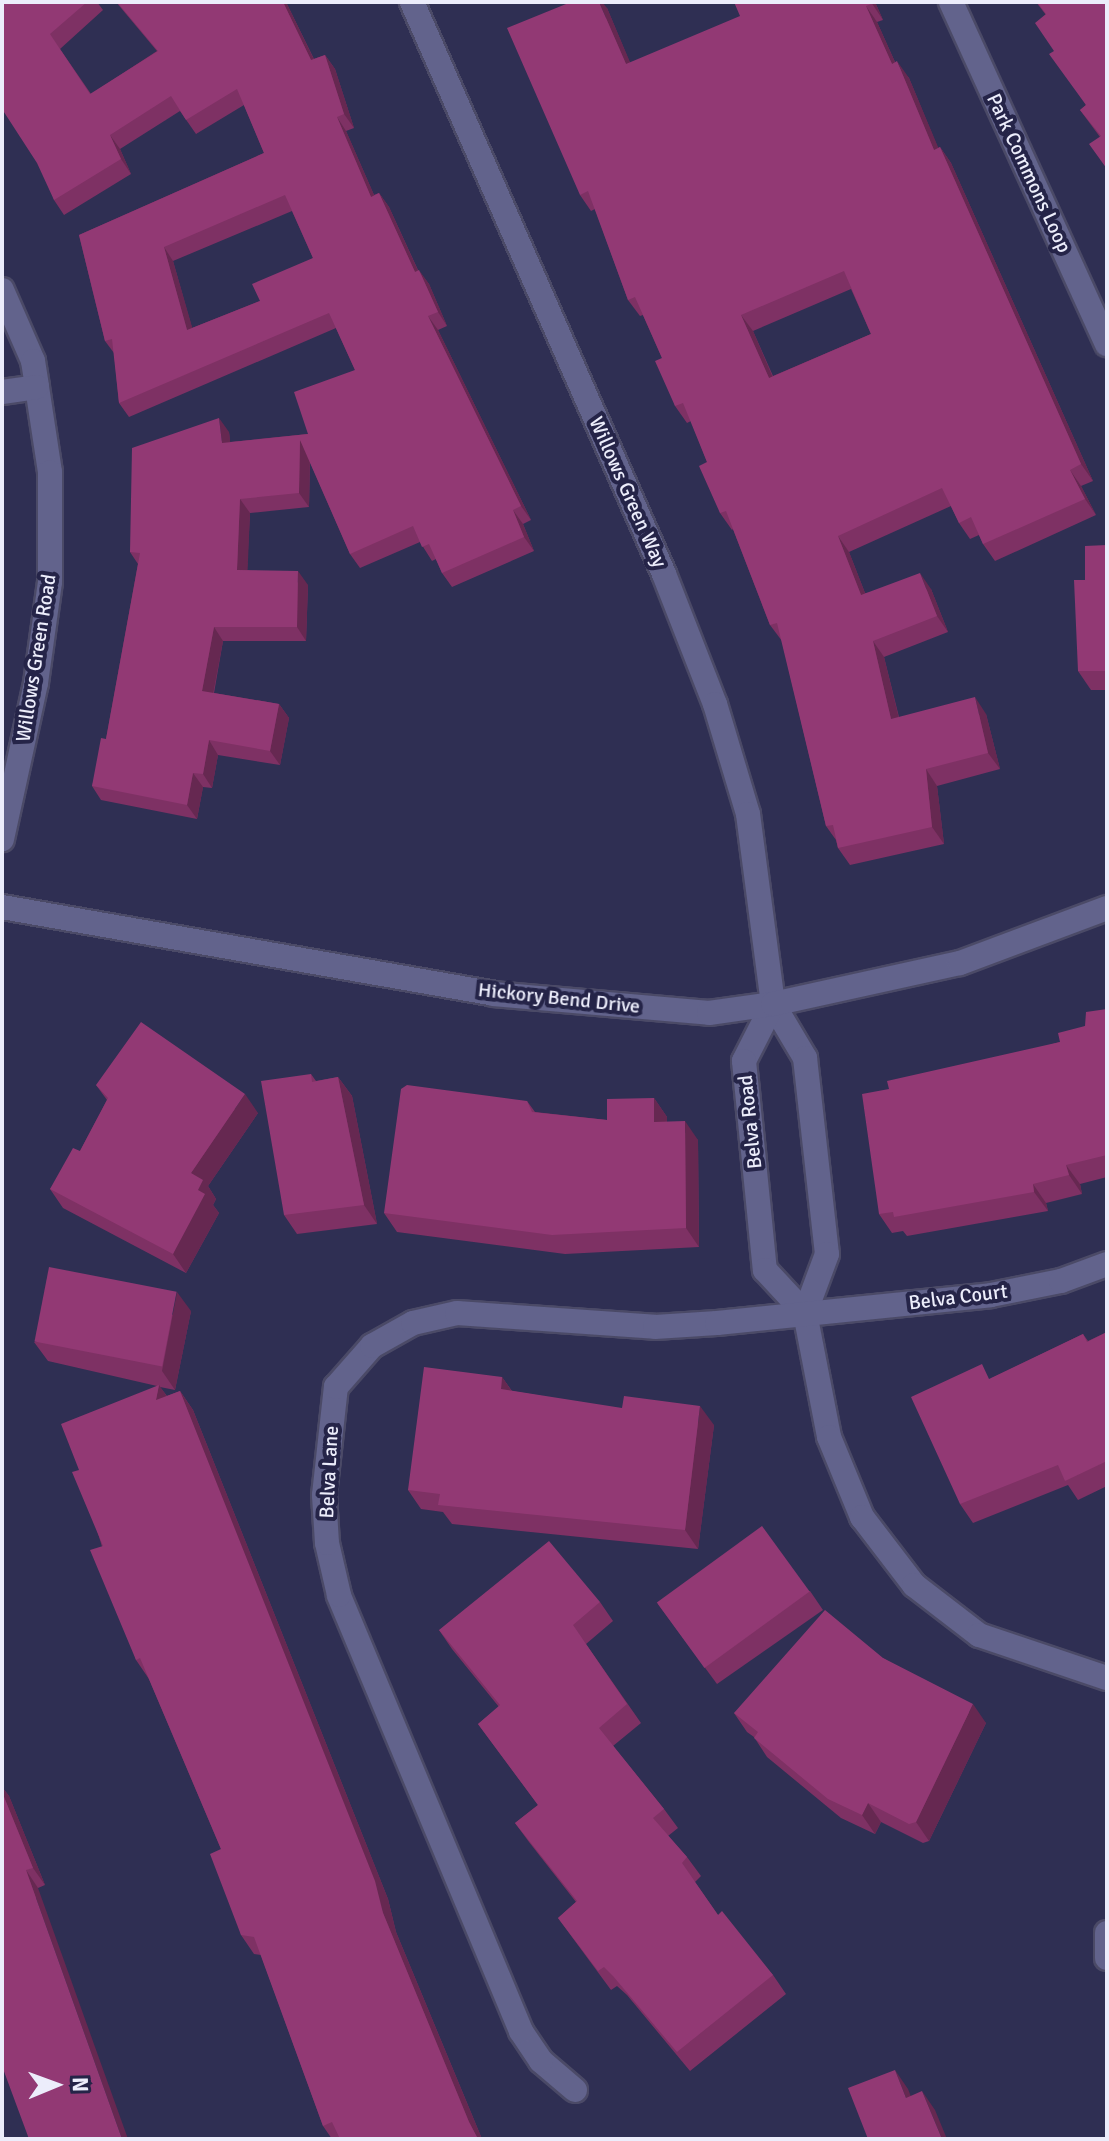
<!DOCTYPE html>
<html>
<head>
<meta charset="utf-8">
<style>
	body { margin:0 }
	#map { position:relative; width:1109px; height:2141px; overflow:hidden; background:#2f2f53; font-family:Signika,sans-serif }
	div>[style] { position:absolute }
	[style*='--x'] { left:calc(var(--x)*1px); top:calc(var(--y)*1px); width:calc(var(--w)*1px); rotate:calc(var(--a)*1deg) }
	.roads { filter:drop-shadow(2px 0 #4b4a67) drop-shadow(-2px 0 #4b4a67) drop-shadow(0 2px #4b4a67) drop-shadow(0 -2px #4b4a67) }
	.minor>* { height:24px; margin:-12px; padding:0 12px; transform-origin:12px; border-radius:12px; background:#62638c }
	.tertiary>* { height:24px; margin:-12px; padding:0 12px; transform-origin:12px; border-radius:12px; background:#62638c }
	.wall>* { inset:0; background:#7e3164 }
	.shaded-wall>* { inset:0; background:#662851 }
	.building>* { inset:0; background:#923974; transform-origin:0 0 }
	span { translate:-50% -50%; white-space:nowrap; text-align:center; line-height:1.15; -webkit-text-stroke:8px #252448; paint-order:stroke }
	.street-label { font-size:20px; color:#ecedfb }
	.frame { position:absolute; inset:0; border:4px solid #ecedfb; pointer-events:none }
	.north { position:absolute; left:16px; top:2045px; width:80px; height:80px; -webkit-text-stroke:6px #252448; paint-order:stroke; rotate:89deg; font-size:22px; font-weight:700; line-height:32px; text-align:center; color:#ecedfb }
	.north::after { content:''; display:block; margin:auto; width:28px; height:36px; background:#ecedfb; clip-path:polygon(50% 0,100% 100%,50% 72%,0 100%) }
</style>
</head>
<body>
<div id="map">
	<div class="roads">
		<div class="minor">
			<i style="--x:412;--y:2;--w:625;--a:66.22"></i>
			<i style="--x:664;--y:574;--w:140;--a:68.6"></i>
			<i style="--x:715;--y:704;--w:115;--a:73.3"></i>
			<i style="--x:748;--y:814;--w:192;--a:82.5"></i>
			<i style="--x:773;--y:1004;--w:63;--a:59.3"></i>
			<i style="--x:805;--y:1058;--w:197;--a:83.6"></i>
			<i style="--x:827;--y:1254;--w:63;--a:110.4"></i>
			<i style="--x:951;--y:2;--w:376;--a:65.5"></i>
			<i style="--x:2;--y:290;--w:77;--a:66.4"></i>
			<i style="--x:33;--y:361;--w:26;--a:81"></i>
			<i style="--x:37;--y:387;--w:86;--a:81.3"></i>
			<i style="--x:50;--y:472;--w:110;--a:90"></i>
			<i style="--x:50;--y:582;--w:102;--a:97.9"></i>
			<i style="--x:36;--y:683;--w:160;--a:102.3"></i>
			<i style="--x:2;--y:392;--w:35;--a:-8"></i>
			<i style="--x:773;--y:1004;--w:64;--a:117"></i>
			<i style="--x:744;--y:1061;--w:210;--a:84.3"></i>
			<i style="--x:765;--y:1270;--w:59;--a:47.1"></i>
			<i style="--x:805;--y:1313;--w:126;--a:79"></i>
			<i style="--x:829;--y:1437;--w:87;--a:67.6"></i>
			<i style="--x:862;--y:1517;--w:86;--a:52.6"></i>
			<i style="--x:914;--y:1585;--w:82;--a:37.6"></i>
			<i style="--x:979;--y:1635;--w:135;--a:18.6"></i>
			<i style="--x:1107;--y:1933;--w:25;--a:90"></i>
			<i style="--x:575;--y:2090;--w:45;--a:-139.5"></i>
			<i style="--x:541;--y:2061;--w:36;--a:-124"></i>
			<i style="--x:521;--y:2031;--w:472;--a:-112.7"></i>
			<i style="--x:339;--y:1595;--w:53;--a:-103"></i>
			<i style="--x:327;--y:1543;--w:48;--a:-93.6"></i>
			<i style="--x:324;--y:1495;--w:109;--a:-83.7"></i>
			<i style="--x:336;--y:1387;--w:55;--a:-48.7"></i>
			<i style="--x:372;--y:1346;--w:47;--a:-29.3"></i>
			<i style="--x:413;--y:1323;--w:45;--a:-12.8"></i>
			<i style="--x:457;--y:1313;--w:198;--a:4"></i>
			<i style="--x:655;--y:1327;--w:62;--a:-3.7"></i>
			<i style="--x:717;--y:1323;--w:275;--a:-5.8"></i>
			<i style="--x:991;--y:1295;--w:71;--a:-11.3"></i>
			<i style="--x:1061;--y:1281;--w:49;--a:-20.3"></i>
		</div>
		<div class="tertiary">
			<i style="--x:2;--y:907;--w:499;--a:10"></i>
			<i style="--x:493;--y:994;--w:217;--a:5"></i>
			<i style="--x:709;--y:1013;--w:65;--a:-8"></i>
			<i style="--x:773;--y:1004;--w:191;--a:-12.4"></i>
			<i style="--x:960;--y:963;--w:157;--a:-20.5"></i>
		</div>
	</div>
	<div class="wall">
		<i style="clip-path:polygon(evenodd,2px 2px,97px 2px,103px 10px,60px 49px,91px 94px,157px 51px,116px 2px,286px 2px,314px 59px,325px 55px,335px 69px,354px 128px,346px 131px,374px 195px,379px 193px,389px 207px,418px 270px,429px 284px,447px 326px,438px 330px,531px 520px,523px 524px,534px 551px,452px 587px,442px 573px,436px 559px,432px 561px,420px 542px,360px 568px,350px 554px,310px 462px,309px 507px,250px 513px,247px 570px,308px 585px,306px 641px,223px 641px,214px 693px,279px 704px,289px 718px,280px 765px,218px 755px,212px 788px,203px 787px,197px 819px,101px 800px,92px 786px,106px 739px,138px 564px,130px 552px,229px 432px,230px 442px,308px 434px,355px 370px,336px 328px,129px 417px,119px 403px,114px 353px,105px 341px,79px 235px,264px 153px,244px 105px,196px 134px,180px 111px,120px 149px,131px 174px,64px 215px,54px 200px,2px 2px,292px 211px,313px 258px,260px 301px,192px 328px,173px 261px,292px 211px)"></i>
		<i style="clip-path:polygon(evenodd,875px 2px,883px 20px,877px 22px,895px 62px,909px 78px,938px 148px,940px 147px,951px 163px,1093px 481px,1081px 486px,1096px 515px,995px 561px,983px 544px,979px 535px,970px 539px,959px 523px,951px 506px,849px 552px,865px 593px,931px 589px,948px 632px,884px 657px,899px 717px,986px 714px,1000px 769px,937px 786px,944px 844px,850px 865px,838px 848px,836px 840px,826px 826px,782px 641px,770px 625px,733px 529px,732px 530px,720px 513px,707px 462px,691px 421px,687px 423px,675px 406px,662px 358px,643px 315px,640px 316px,628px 300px,595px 209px,591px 211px,580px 195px,607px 8px,630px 63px,875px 2px,851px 289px,871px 334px,773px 376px,753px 331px,851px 289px)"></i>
		<i style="clip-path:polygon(1036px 2px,1107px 2px,1107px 169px,1100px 137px,1080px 110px,1086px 105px,1054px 51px,1046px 15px)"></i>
		<i style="clip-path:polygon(1107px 545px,1107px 690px,1091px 690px,1078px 671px,1085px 580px)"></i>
		<i style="clip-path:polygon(1107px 1009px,1107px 1177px,1080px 1184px,1082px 1194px,1046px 1203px,1048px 1211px,907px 1236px,903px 1231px,892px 1233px,879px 1214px,889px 1089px,1060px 1042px,1085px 1026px)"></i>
		<i style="clip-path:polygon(311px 1074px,316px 1081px,338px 1077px,352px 1096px,377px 1224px,297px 1234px,284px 1215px)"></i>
		<i style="clip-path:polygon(96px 1085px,258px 1113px,208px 1186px,216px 1199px,213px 1205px,219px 1213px,186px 1273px,63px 1208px,50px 1189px,80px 1151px,107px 1100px)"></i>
		<i style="clip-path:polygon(654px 1098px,667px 1117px,667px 1122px,698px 1140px,699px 1247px,565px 1254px,397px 1232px,384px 1213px,527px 1101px,535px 1112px,607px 1120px)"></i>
		<i style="clip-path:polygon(191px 1311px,175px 1390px,160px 1387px,167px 1396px,180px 1391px,193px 1410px,388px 1899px,396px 1932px,482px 2139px,332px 2139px,323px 2126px,261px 1955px,254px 1954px,241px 1935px,221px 1849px,149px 1679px,136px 1660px,79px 1470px,157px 1386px,48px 1361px,34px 1342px)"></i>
		<i style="clip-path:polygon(1107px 1332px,1107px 1486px,1078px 1500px,1068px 1485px,973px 1523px,960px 1504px,992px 1378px,1083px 1334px,1088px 1341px)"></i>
		<i style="clip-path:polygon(502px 1377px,512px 1391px,714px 1425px,698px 1549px,452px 1524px,443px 1512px,421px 1509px,408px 1490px)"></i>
		<i style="clip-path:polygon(810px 1591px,823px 1610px,717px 1684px,658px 1604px)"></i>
		<i style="clip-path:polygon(600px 1602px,613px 1621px,586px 1644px,641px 1723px,613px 1746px,664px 1809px,678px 1828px,668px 1836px,687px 1857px,701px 1876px,695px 1882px,718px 1915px,773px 1975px,786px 1994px,690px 2071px,627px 1995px,617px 1986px,611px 1990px,558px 1918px,576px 1902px,529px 1842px,515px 1823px,538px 1805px,478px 1724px,499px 1707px,452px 1649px,439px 1630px)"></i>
		<i style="clip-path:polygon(883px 1658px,986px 1723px,929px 1841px,923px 1843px,881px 1822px,875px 1834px,841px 1818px,767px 1757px,754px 1737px,747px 1732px,734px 1713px)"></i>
		<i style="clip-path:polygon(2px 1787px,9px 1796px,45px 1885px,38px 1888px,2px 2066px)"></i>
	</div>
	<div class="shaded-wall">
		<i style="clip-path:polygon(283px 2px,286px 2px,321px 74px,311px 60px)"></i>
		<i style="clip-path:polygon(599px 2px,602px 2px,607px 8px,638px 81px,626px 64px)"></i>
		<i style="clip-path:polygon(871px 2px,875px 2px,883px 20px)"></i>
		<i style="clip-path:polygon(866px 6px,877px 22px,903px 80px,892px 64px)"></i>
		<i style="clip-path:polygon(325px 55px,335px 69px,354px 128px,344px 114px)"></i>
		<i style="clip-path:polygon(897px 61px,909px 78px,946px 166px,934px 150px)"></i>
		<i style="clip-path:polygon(337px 117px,346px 131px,381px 211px,371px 197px)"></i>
		<i style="clip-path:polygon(110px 135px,120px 149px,131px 174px,121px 159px)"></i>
		<i style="clip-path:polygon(940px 147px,951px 163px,1093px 481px,1081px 464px)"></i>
		<i style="clip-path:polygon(379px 193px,389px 207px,425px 286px,415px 272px)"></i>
		<i style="clip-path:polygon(164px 247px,173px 261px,197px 344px,187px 330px)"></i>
		<i style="clip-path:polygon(419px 270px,429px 284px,447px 326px,438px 312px)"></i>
		<i style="clip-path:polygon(741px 315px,753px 331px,780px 394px,769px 378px)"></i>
		<i style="clip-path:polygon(428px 316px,438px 330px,531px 520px,521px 506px)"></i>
		<i style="clip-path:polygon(219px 418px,229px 432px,232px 457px,222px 443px)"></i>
		<i style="clip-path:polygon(300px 440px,310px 454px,309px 507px,299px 493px)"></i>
		<i style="clip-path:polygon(1070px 470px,1081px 486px,1096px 515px,1085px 499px)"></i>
		<i style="clip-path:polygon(240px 499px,250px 513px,247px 584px,237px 570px)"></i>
		<i style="clip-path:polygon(513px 510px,523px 524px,534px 551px,524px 537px)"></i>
		<i style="clip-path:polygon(838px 536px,849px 552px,872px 611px,861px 595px)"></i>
		<i style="clip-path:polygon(298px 571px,308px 585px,306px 641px,297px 627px)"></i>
		<i style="clip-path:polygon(920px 573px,931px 589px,948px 632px,937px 616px)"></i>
		<i style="clip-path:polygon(214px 627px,223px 641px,211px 705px,202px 691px)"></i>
		<i style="clip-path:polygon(873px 641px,884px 657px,903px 735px,891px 719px)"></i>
		<i style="clip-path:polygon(975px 697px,986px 714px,1000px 769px,988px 753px)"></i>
		<i style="clip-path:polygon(279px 704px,289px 718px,280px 765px,270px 751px)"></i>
		<i style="clip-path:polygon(209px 740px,218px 755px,212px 788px,203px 774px)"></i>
		<i style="clip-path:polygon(926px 769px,937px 786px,944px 844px,932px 827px)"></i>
		<i style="clip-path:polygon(193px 773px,203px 787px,197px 819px,187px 805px)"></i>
		<i style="clip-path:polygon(338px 1077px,352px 1096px,377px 1224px,364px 1205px)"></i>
		<i style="clip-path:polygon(245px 1094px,258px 1113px,208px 1186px,216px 1199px,213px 1205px,219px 1213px,186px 1273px,173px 1254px,198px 1190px,191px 1173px)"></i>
		<i style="clip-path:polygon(654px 1098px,667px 1117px,667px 1141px,654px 1122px)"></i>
		<i style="clip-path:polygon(685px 1121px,698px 1140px,699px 1247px,686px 1228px)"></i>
		<i style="clip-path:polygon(1066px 1165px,1080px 1184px,1082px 1194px,1069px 1175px)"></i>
		<i style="clip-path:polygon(1033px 1184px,1046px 1203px,1048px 1211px,1034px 1192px)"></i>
		<i style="clip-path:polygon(177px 1292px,191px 1311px,175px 1390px,162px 1371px)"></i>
		<i style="clip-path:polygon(502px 1377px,515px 1396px,501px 1389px)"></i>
		<i style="clip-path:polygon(159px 1385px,172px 1404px,156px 1400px)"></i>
		<i style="clip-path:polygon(180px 1391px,193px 1410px,388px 1899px,396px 1932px,482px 2139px,478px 2139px,469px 2122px,383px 1913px)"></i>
		<i style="clip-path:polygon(700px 1406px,714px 1425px,698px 1549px,685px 1530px)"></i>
		<i style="clip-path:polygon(973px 1704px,986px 1723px,929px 1841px,916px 1822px)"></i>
		<i style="clip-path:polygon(2px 1787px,9px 1796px,45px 1885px,33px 1868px,2px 1792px)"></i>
		<i style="clip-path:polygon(868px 1803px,881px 1822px,875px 1834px,862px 1815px)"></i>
		<i style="clip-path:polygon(26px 1870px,38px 1888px,128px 2139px,122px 2139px)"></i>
		<i style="clip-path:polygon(895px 2070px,908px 2089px,919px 2117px,906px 2098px)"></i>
		<i style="clip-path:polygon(922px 2091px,935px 2110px,947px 2139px,942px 2139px)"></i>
	</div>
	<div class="building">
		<i style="clip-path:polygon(evenodd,2px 2px,87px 2px,50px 34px,90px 94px,158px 51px,117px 2px,283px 2px,311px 60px,325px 55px,344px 114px,337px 117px,371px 197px,379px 193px,415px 272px,419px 270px,438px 312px,428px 316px,521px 506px,513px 510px,524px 537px,442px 573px,429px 544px,422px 547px,413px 526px,350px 554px,300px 440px,299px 493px,240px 499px,237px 570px,298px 571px,297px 627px,214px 627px,202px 691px,279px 704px,270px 751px,209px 740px,203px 774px,193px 773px,187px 805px,92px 786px,101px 738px,106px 739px,140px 553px,130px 552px,132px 448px,219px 418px,222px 443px,308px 434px,294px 392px,355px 370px,329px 313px,119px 403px,112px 339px,105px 341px,79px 235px,264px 153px,237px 89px,186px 120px,171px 96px,110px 135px,121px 159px,54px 200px,37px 163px,2px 109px,2px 2px,285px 195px,313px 258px,252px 284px,260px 301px,187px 330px,164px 247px,285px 195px)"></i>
		<i style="clip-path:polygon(evenodd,571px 2px,599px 2px,626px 64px,740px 16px,734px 2px,871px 2px,871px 4px,866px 6px,892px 64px,897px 61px,934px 150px,940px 147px,1081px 464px,1070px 470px,1085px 499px,983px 544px,971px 517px,959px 523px,942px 488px,838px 536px,861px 595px,920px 573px,937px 616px,873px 641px,891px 719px,975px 697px,988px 753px,926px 769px,932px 827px,838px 848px,833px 825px,826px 826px,777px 623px,770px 625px,726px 511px,720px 513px,699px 466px,707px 462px,683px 403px,675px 406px,655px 361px,662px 358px,635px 297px,628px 300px,588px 191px,580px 195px,507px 28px,571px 2px,844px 271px,871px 334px,769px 378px,741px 315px,844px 271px)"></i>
		<i style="clip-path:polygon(1037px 2px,1107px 2px,1107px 169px,1089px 144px,1101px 136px,1080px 110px,1086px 105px,1049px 54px,1054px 51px,1035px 23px,1046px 14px)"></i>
		<i style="clip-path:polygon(1107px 545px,1107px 671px,1078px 671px,1074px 580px,1085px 580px,1085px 546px)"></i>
		<i style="clip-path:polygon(1107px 1009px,1107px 1155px,1066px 1165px,1069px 1175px,1033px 1184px,1034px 1192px,894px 1217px,893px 1212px,879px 1214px,862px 1094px,889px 1089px,887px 1081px,1060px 1042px,1058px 1033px,1085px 1026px,1086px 1012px)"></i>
		<i style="clip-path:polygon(141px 1022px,245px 1094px,191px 1173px,203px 1180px,198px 1190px,205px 1194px,173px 1254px,50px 1189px,73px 1148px,80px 1151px,108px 1098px,96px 1085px)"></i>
		<i style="clip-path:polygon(311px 1074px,312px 1082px,338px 1077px,364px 1205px,284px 1215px,261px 1081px)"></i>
		<i style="clip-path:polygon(407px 1085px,527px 1101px,532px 1112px,607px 1120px,607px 1099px,654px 1098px,654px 1122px,685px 1121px,686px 1228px,552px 1235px,384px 1213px,401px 1089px)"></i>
		<i style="left:49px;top:1267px;width:130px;height:76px;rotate:11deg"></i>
		<i style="clip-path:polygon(1107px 1332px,1107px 1461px,1065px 1481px,1058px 1465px,960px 1504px,911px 1397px,982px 1364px,989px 1379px,1083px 1334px,1087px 1342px)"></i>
		<i style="clip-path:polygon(424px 1367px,502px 1377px,501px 1389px,622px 1408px,624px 1396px,700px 1406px,685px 1530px,438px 1505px,440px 1494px,408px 1490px)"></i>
		<i style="clip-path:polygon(159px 1385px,156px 1400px,180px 1391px,375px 1881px,383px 1913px,469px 2122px,478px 2139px,340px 2139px,332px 2122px,323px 2126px,254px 1937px,241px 1935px,210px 1854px,221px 1849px,140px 1658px,136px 1660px,90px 1550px,103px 1546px,72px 1472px,79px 1470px,61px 1424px)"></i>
		<i style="left:762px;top:1526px;width:81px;height:130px;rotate:54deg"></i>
		<i style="clip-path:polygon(549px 1541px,600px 1602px,573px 1625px,627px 1704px,599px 1728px,664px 1809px,653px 1818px,687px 1857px,682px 1863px,718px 1915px,722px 1911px,773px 1975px,677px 2052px,613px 1976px,604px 1967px,598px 1971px,558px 1918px,577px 1901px,515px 1823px,538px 1805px,478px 1724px,500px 1705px,439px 1630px)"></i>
		<i style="clip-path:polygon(825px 1610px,883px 1658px,973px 1704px,916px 1822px,909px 1824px,868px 1803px,862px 1815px,828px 1799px,754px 1738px,758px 1732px,734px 1713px)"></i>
		<i style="clip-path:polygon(2px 1792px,33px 1868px,26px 1870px,122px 2139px,29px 2139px,2px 2066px)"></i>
		<i style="clip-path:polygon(895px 2070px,906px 2098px,922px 2091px,942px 2139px,868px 2139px,848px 2088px)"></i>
	</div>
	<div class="street-label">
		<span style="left:1029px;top:173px;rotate:65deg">Park Commons Loop</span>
		<span style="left:628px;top:492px;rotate:66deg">Willows Green Way</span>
		<span style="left:36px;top:658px;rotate:-81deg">Willows Green Road</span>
		<span style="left:559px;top:998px;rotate:6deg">Hickory Bend Drive</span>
		<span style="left:750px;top:1122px;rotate:-96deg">Belva Road</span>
		<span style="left:958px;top:1297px;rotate:-7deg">Belva Court</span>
		<span style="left:329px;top:1472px;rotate:-87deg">Belva Lane</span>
	</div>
	<div class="frame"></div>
	<div class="north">N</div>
</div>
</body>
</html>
